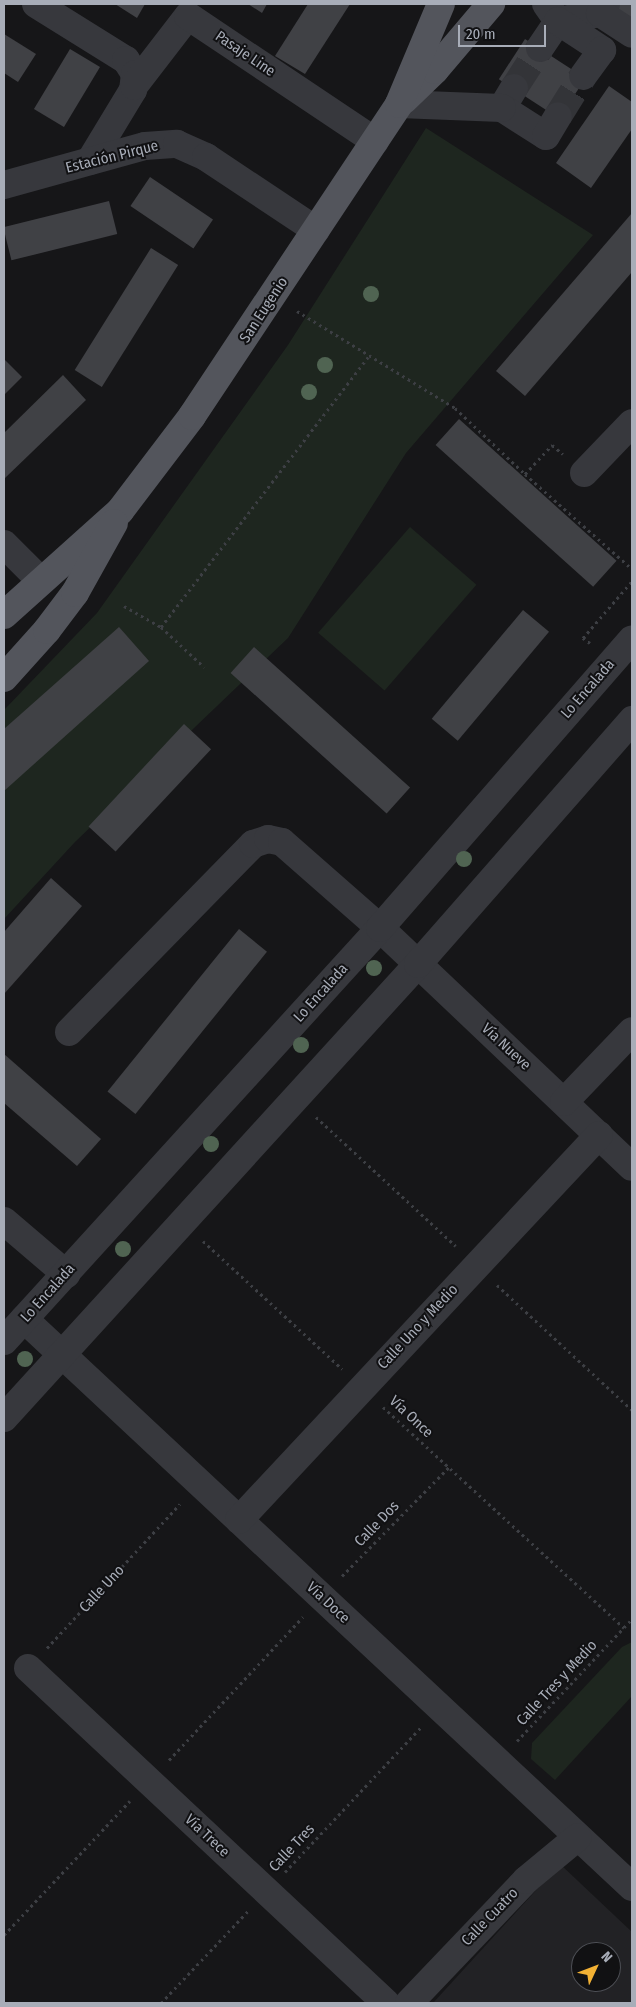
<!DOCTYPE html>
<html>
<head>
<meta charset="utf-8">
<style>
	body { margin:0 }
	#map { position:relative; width:636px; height:2007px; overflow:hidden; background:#161618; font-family:"Fira Sans Condensed",sans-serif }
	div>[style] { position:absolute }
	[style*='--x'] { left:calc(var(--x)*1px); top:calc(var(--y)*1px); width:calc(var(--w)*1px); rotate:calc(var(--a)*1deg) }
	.built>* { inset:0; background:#222225 }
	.green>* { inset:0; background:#1e261f; transform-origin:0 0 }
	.building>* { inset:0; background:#404145; transform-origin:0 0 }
	.minor-tunnel>* { height:28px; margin-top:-14px; transform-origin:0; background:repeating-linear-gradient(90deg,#333438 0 28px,transparent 0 42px) }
	.path>* { height:3px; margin-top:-1.5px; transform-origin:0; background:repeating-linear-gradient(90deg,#3d3f44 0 2.5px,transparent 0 6.5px) }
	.minor>* { height:28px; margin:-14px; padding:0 14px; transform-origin:14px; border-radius:14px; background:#37383d }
	.major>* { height:28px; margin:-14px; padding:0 14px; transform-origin:14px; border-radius:14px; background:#53555c }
	.trees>* { width:16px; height:16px; margin:-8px; border-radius:50%; background:#506452 }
	span { translate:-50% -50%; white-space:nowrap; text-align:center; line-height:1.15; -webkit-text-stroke:4px #111113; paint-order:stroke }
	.street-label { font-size:15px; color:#a8adb8 }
	.frame { position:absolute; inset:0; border:5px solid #a8adb8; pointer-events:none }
	.north { position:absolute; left:571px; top:1942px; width:50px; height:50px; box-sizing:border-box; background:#111113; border:1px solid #4d4f55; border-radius:50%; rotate:47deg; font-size:14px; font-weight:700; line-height:20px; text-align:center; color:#a8adb8 }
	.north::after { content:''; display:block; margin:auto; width:18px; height:22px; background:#f2b134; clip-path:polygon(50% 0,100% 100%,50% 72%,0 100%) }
	.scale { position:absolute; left:458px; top:25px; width:88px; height:22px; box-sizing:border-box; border:2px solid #a8adb8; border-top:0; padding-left:6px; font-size:15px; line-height:18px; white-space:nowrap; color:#a8adb8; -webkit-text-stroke:4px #111113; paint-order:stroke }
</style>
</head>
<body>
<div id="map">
	<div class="built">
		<i style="clip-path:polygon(evenodd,560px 1864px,632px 1932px,632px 2003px,433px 2003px,560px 1864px,581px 1952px,611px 1952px,611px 1982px,581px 1982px,581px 1952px)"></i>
	</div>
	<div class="green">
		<i style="clip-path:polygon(426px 128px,593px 235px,406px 453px,288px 638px,75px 842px,4px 919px,4px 710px,97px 613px,288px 345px)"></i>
		<i style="left:410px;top:527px;width:88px;height:140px;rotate:41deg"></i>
		<i style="clip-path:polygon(632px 1642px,632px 1696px,555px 1780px,531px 1759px,532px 1743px,622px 1647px)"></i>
	</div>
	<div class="building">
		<i style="clip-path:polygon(115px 4px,145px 4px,137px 18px)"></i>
		<i style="clip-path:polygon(248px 4px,267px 4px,262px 13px)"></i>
		<i style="clip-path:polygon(308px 4px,350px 4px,305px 74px,275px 56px)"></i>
		<i style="clip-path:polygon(613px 4px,632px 4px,632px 32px)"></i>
		<i style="clip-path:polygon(4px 34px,36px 54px,18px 82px,4px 73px)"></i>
		<i style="left:525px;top:39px;width:72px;height:48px;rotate:33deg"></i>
		<i style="left:70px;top:49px;width:35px;height:70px;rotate:31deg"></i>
		<i style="clip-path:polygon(609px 86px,632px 102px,632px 129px,591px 188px,556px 163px)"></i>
		<i style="left:150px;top:177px;width:76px;height:35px;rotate:34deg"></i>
		<i style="left:109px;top:201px;width:34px;height:109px;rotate:76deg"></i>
		<i style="clip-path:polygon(632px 213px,632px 272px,525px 396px,496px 371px)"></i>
		<i style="left:151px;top:248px;width:32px;height:144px;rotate:32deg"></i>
		<i style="clip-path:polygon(4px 359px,22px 377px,4px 395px)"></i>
		<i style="clip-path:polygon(63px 375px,86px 400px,4px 479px,4px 433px)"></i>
		<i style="left:459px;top:419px;width:212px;height:35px;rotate:42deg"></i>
		<i style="left:523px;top:610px;width:34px;height:142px;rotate:40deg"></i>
		<i style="clip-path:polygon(119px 627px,149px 661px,4px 791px,4px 729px)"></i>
		<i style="left:254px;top:647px;width:210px;height:35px;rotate:42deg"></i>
		<i style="left:184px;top:724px;width:37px;height:140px;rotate:43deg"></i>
		<i style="clip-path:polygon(51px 878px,82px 906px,4px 994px,4px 932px)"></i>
		<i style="left:239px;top:929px;width:36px;height:209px;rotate:39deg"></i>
		<i style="clip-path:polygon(4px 1054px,101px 1139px,77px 1166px,4px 1103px)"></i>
	</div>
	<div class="minor-tunnel">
		<i style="--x:514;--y:88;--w:48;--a:-57"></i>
		<i style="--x:558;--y:116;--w:47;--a:-58"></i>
	</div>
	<div class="path">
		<i style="--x:297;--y:311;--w:185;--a:31.5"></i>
		<i style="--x:455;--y:408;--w:96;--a:43.3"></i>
		<i style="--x:525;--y:474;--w:40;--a:-47"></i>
		<i style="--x:552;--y:445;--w:14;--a:39"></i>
		<i style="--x:525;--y:474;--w:143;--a:41.6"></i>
		<i style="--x:124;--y:606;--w:43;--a:29.6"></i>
		<i style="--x:161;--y:627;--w:59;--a:42.9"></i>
		<i style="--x:161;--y:627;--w:342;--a:-52.5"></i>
		<i style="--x:590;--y:643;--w:9;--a:-144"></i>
		<i style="--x:583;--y:638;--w:75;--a:-49.3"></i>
		<i style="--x:316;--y:1117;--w:190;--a:42.7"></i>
		<i style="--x:203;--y:1241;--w:189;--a:42.6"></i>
		<i style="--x:497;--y:1285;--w:184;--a:42.8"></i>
		<i style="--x:383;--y:1407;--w:327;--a:42.5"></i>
		<i style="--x:342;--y:1576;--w:153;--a:-45.5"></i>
		<i style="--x:47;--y:1648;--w:196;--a:-47.3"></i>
		<i style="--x:517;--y:1741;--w:168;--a:-46.7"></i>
		<i style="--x:169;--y:1760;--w:196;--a:-46.9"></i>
		<i style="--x:285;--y:1872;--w:199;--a:-46.8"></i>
		<i style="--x:4;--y:1935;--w:184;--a:-46.8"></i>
		<i style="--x:161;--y:2003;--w:127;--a:-46.6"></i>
	</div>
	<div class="minor">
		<i style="--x:36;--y:4;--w:106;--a:31.9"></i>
		<i style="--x:126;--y:60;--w:17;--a:57"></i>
		<i style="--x:135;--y:74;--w:16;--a:97"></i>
		<i style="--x:133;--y:90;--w:83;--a:121.2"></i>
		<i style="--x:546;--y:4;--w:21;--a:55"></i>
		<i style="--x:558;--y:21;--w:43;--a:-10.8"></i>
		<i style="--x:606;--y:4;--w:11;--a:124"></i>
		<i style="--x:600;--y:13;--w:38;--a:33"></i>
		<i style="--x:540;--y:48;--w:32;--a:-56"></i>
		<i style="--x:558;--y:21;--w:53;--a:33.4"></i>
		<i style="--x:602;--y:50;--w:32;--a:126"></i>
		<i style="--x:134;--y:86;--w:88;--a:-52.4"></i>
		<i style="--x:188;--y:16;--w:225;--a:33.8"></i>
		<i style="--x:514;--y:88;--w:23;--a:121"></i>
		<i style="--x:502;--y:108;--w:52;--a:32.5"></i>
		<i style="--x:546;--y:136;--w:23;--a:-59"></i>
		<i style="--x:399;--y:104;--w:103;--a:2.2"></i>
		<i style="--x:4;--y:185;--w:146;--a:-15.5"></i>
		<i style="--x:145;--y:146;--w:32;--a:-4"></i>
		<i style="--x:177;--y:144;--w:32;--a:24"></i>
		<i style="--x:206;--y:157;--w:132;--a:33.6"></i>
		<i style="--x:584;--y:473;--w:69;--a:-46.2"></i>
		<i style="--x:4;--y:544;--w:52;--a:45"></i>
		<i style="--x:69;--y:1032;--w:263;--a:-45.6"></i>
		<i style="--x:253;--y:844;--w:16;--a:-18"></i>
		<i style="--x:268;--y:839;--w:14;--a:12"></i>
		<i style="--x:282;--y:842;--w:130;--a:41.3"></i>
		<i style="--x:380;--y:928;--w:347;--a:43.5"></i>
		<i style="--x:564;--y:1102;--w:98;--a:-46.2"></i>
		<i style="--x:4;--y:1221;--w:82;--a:40.5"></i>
		<i style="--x:24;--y:1319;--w:832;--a:43.05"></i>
		<i style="--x:4;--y:1341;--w:559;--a:-47.68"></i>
		<i style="--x:380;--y:928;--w:383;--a:-48.9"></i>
		<i style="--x:4;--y:1418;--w:614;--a:-47.64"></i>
		<i style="--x:418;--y:964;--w:325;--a:-48.7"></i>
		<i style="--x:239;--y:1520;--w:527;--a:-46.92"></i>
		<i style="--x:28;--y:1668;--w:490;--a:43.1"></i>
		<i style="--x:409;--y:2003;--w:170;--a:-46.4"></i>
		<i style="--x:526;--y:1880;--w:67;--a:-39.6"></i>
	</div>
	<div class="major">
		<i style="--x:404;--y:100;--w:43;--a:-44.1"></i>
		<i style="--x:435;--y:70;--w:87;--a:-49.7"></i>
		<i style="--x:4;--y:615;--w:156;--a:-41.9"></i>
		<i style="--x:120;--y:511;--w:119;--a:-52.8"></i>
		<i style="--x:192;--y:416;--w:374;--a:-56.4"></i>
		<i style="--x:399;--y:104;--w:108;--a:-67.2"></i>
		<i style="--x:4;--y:678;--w:64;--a:-48.1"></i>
		<i style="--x:47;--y:630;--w:46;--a:-52.9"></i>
		<i style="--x:75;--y:593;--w:80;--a:-60.9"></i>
	</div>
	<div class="trees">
		<i style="left:371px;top:294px"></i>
		<i style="left:325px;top:365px"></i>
		<i style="left:309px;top:392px"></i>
		<i style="left:464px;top:859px"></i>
		<i style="left:374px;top:968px"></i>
		<i style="left:301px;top:1045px"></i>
		<i style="left:211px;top:1144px"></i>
		<i style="left:123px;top:1249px"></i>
		<i style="left:25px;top:1359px"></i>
	</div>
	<div class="street-label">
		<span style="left:245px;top:54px;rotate:34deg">Pasaje Line</span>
		<span style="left:112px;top:157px;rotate:-14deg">Estación Pirque</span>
		<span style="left:264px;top:310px;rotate:-57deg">San Eugenio</span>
		<span style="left:588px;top:689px;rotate:-49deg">Lo Encalada</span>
		<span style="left:321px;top:993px;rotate:-48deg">Lo Encalada</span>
		<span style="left:506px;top:1047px;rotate:43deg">Vía Nueve</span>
		<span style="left:48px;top:1293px;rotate:-48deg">Lo Encalada</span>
		<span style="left:418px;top:1327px;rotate:-47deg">Calle Uno y Medio</span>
		<span style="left:411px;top:1417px;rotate:43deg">Vía Once</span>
		<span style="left:377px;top:1524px;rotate:-46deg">Calle Dos</span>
		<span style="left:102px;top:1589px;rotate:-47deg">Calle Uno</span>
		<span style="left:328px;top:1603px;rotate:43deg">Vía Doce</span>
		<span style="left:557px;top:1683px;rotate:-47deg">Calle Tres y Medio</span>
		<span style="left:207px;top:1836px;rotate:43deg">Vía Trece</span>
		<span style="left:292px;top:1848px;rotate:-47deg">Calle Tres</span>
		<span style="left:490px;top:1917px;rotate:-46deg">Calle Cuatro</span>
	</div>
	<div class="frame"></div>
	<div class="north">N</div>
	<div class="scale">20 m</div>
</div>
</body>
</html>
